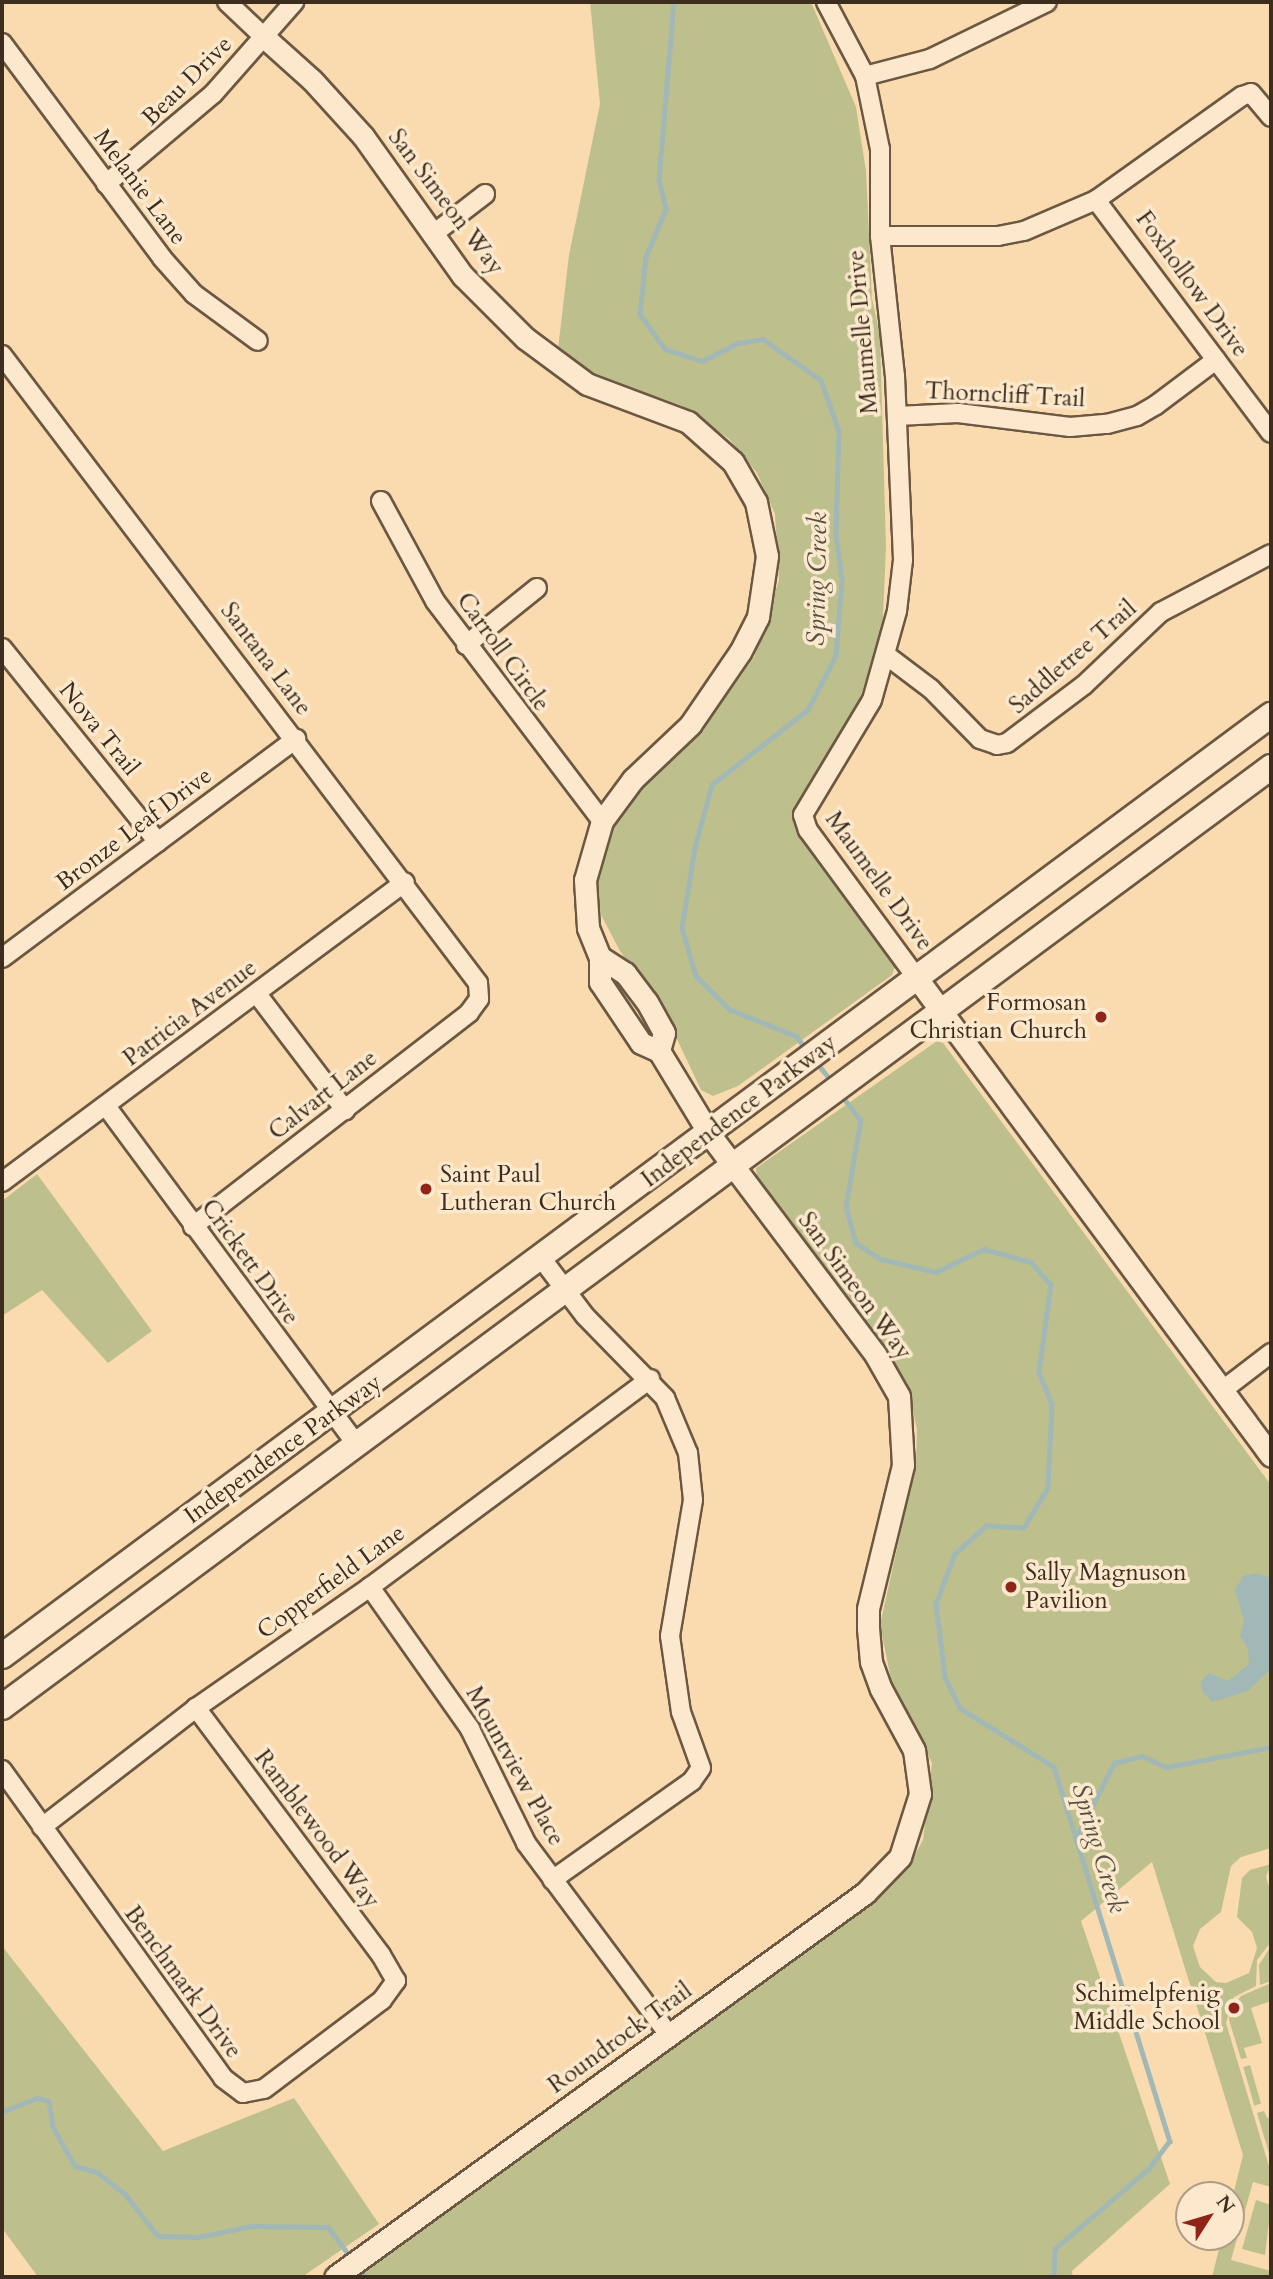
<!DOCTYPE html>
<html>
<head>
<meta charset="utf-8">
<style>
	body { margin:0 }
	#map { position:relative; width:1273px; height:2279px; overflow:hidden; background:#fadbb0; font-family:Cardo,serif }
	div>[style] { position:absolute }
	[style*='--x'] { left:calc(var(--x)*1px); top:calc(var(--y)*1px); width:calc(var(--w)*1px); rotate:calc(var(--a)*1deg) }
	.green>* { inset:0; background:#bdc08c; transform-origin:0 0 }
	.water>* { inset:0; background:#a2b8b6 }
	.stream>* { height:4.5px; margin:-2.25px; padding:0 2.25px; transform-origin:2.25px; border-radius:2.25px; background:#a2b8b6 }
	.roads { filter:drop-shadow(2px 0 #6c5842) drop-shadow(-2px 0 #6c5842) drop-shadow(0 2px #6c5842) drop-shadow(0 -2px #6c5842) }
	.minor>* { height:18px; margin:-9px; padding:0 9px; transform-origin:9px; border-radius:9px; background:#fce8cc }
	.tertiary>* { height:21px; margin:-10.5px; padding:0 10.5px; transform-origin:10.5px; border-radius:10.5px; background:#fce8cc }
	.secondary>* { height:24px; margin:-12px; padding:0 12px; transform-origin:12px; border-radius:12px; background:#fce8cc }
	.dots>* { width:19px; height:19px; translate:-50% -50%; box-sizing:border-box; border:4px solid #fce8cc; border-radius:50% }
	span { translate:-50% -50%; white-space:nowrap; text-align:center; line-height:1.15; -webkit-text-stroke:7px #fce8cc; paint-order:stroke }
	.street-label { font-size:24px; color:#3c2d1e }
	.poi-label { font-size:24px; color:#3c2d1e }
	.right { translate:-100% -50%; text-align:right }
	.left { translate:0 -50%; text-align:left }
	.water-label { font-size:26px; color:#565044; font-style:italic }
	.frame { position:absolute; inset:0; border:4px solid #3c2d1e; pointer-events:none }
	.north { position:absolute; left:1175px; top:2181px; width:70px; height:70px; box-sizing:border-box; background:#fce8cc; border:2px solid #af9d86; border-radius:50%; rotate:53deg; font-size:19px; font-weight:700; line-height:28px; text-align:center; color:#3c2d1e }
	.north::after { content:''; display:block; margin:auto; width:24px; height:32px; background:#8f2418; clip-path:polygon(50% 0,100% 100%,50% 72%,0 100%) }
</style>
</head>
<body>
<div id="map">
	<div class="green">
		<i style="clip-path:polygon(590px 2px,811px 2px,856px 107px,866px 171px,872px 298px,880px 336px,886px 547px,882px 639px,850px 724px,804px 792px,795px 821px,896px 964px,892px 975px,738px 1086px,713px 1096px,701px 1090px,666px 1016px,620px 951px,598px 909px,597px 873px,606px 840px,630px 798px,699px 735px,754px 657px,779px 580px,775px 514px,757px 473px,729px 439px,680px 405px,595px 376px,558px 349px,569px 255px,600px 104px)"></i>
		<i style="clip-path:polygon(937px 1041px,943px 1043px,1271px 1485px,1271px 1848px,1241px 1857px,1231px 1866px,1221px 1912px,1200px 1929px,1193px 1946px,1200px 1967px,1216px 1982px,1226px 1983px,1249px 1973px,1257px 1948px,1252px 1932px,1237px 1917px,1242px 1878px,1250px 1870px,1271px 1864px,1266px 1877px,1271px 1893px,1271px 1942px,1257px 1960px,1256px 1986px,1234px 1997px,1226px 2023px,1271px 2173px,1271px 2187px,1253px 2182px,1231px 2260px,1271px 2271px,1271px 2277px,1212px 2277px,1222px 2237px,1231px 2237px,1231px 2203px,1243px 2155px,1152px 1862px,1081px 1921px,1170px 2184px,1072px 2271px,1073px 2277px,358px 2277px,863px 1909px,905px 1872px,923px 1840px,932px 1763px,892px 1684px,880px 1625px,916px 1463px,917px 1429px,910px 1398px,892px 1360px,757px 1177px,756px 1168px)"></i>
		<i style="clip-path:polygon(37px 1174px,152px 1331px,108px 1363px,42px 1290px,2px 1316px,2px 1201px)"></i>
		<i style="clip-path:polygon(2px 1946px,163px 2151px,294px 2098px,379px 2224px,302px 2277px,38px 2277px,2px 2228px)"></i>
		<i style="clip-path:polygon(1271px 1946px,1271px 1981px,1260px 1985px,1259px 1965px)"></i>
		<i style="clip-path:polygon(1271px 1983px,1271px 2001px,1251px 2008px,1262px 2043px,1244px 2048px,1247px 2058px,1241px 2059px,1229px 2020px,1231px 2010px,1241px 1996px)"></i>
		<i style="left:1250px;top:2065px;width:40px;height:7px;rotate:74deg"></i>
		<i style="clip-path:polygon(1264px 2111px,1267px 2118px,1271px 2117px,1271px 2160px,1257px 2113px)"></i>
		<i style="clip-path:polygon(1256px 2200px,1271px 2205px,1265px 2255px,1242px 2249px)"></i>
	</div>
	<div class="water">
		<i style="clip-path:polygon(1256px 1573px,1271px 1578px,1271px 1669px,1248px 1691px,1212px 1702px,1202px 1691px,1201px 1681px,1209px 1673px,1228px 1681px,1249px 1664px,1248px 1649px,1240px 1636px,1244px 1621px,1235px 1590px,1243px 1576px)"></i>
	</div>
	<div class="stream">
		<i style="--x:674;--y:2;--w:179;--a:94.8"></i>
		<i style="--x:659;--y:180;--w:30;--a:76"></i>
		<i style="--x:666;--y:209;--w:52;--a:112.6"></i>
		<i style="--x:646;--y:257;--w:57;--a:96"></i>
		<i style="--x:640;--y:314;--w:43;--a:54.5"></i>
		<i style="--x:665;--y:349;--w:39;--a:18"></i>
		<i style="--x:702;--y:361;--w:40;--a:-26.6"></i>
		<i style="--x:738;--y:343;--w:25;--a:-9"></i>
		<i style="--x:763;--y:339;--w:71;--a:35.3"></i>
		<i style="--x:821;--y:380;--w:54;--a:70.6"></i>
		<i style="--x:839;--y:431;--w:104;--a:91.7"></i>
		<i style="--x:836;--y:535;--w:44;--a:82.2"></i>
		<i style="--x:842;--y:579;--w:77;--a:94.5"></i>
		<i style="--x:836;--y:656;--w:61;--a:117.4"></i>
		<i style="--x:808;--y:710;--w:122;--a:142"></i>
		<i style="--x:712;--y:785;--w:65;--a:105.1"></i>
		<i style="--x:695;--y:848;--w:81;--a:99.2"></i>
		<i style="--x:682;--y:928;--w:50;--a:73.7"></i>
		<i style="--x:696;--y:976;--w:47;--a:45"></i>
		<i style="--x:729;--y:1009;--w:72;--a:21.9"></i>
		<i style="--x:796;--y:1036;--w:18;--a:52"></i>
		<i style="--x:817;--y:1063;--w:26;--a:51"></i>
		<i style="--x:842;--y:1096;--w:31;--a:52"></i>
		<i style="--x:861;--y:1120;--w:87;--a:99.9"></i>
		<i style="--x:846;--y:1206;--w:38;--a:75"></i>
		<i style="--x:856;--y:1243;--w:30;--a:33"></i>
		<i style="--x:881;--y:1259;--w:57;--a:13.3"></i>
		<i style="--x:936;--y:1272;--w:53;--a:-25.6"></i>
		<i style="--x:984;--y:1249;--w:49;--a:15.5"></i>
		<i style="--x:1031;--y:1262;--w:30;--a:49"></i>
		<i style="--x:1051;--y:1285;--w:88;--a:97.9"></i>
		<i style="--x:1039;--y:1372;--w:35;--a:68"></i>
		<i style="--x:1052;--y:1405;--w:83;--a:92.8"></i>
		<i style="--x:1048;--y:1488;--w:47;--a:121"></i>
		<i style="--x:1024;--y:1528;--w:38;--a:-177"></i>
		<i style="--x:986;--y:1526;--w:42;--a:137.9"></i>
		<i style="--x:955;--y:1554;--w:53;--a:110.8"></i>
		<i style="--x:936;--y:1604;--w:74;--a:83"></i>
		<i style="--x:945;--y:1677;--w:34;--a:64"></i>
		<i style="--x:960;--y:1708;--w:111;--a:32.1"></i>
		<i style="--x:1054;--y:1767;--w:392;--a:72.8"></i>
		<i style="--x:1170;--y:2141;--w:34;--a:127"></i>
		<i style="--x:1150;--y:2168;--w:125;--a:139.5"></i>
		<i style="--x:1055;--y:2249;--w:28;--a:92"></i>
		<i style="--x:1076;--y:1838;--w:84;--a:-63.1"></i>
		<i style="--x:1114;--y:1763;--w:29;--a:-14"></i>
		<i style="--x:1142;--y:1756;--w:27;--a:24"></i>
		<i style="--x:1167;--y:1767;--w:106;--a:-10.9"></i>
		<i style="--x:2;--y:2112;--w:38;--a:-22"></i>
		<i style="--x:37;--y:2098;--w:12;--a:14"></i>
		<i style="--x:49;--y:2101;--w:26;--a:81"></i>
		<i style="--x:53;--y:2127;--w:45;--a:60.6"></i>
		<i style="--x:75;--y:2166;--w:23;--a:15"></i>
		<i style="--x:97;--y:2172;--w:36;--a:38"></i>
		<i style="--x:125;--y:2194;--w:53;--a:51.8"></i>
		<i style="--x:158;--y:2236;--w:40;--a:1.4"></i>
		<i style="--x:198;--y:2237;--w:54;--a:-11.7"></i>
		<i style="--x:251;--y:2226;--w:77;--a:0.7"></i>
		<i style="--x:328;--y:2227;--w:31;--a:53"></i>
		<i style="--x:362;--y:2273;--w:6;--a:45"></i>
	</div>
	<div class="roads">
		<div class="minor">
			<i style="--x:227;--y:2;--w:51;--a:43.4"></i>
			<i style="--x:826;--y:2;--w:84;--a:62.2"></i>
			<i style="--x:865;--y:76;--w:75;--a:78.4"></i>
			<i style="--x:880;--y:149;--w:87;--a:90"></i>
			<i style="--x:880;--y:236;--w:141;--a:83.9"></i>
			<i style="--x:895;--y:376;--w:184;--a:87.5"></i>
			<i style="--x:903;--y:560;--w:51;--a:96.7"></i>
			<i style="--x:897;--y:611;--w:92;--a:105.7"></i>
			<i style="--x:872;--y:700;--w:134;--a:121"></i>
			<i style="--x:803;--y:815;--w:16;--a:72"></i>
			<i style="--x:808;--y:830;--w:182;--a:53.7"></i>
			<i style="--x:2;--y:43;--w:268;--a:53.3"></i>
			<i style="--x:162;--y:258;--w:48;--a:48.4"></i>
			<i style="--x:194;--y:294;--w:79;--a:36.3"></i>
			<i style="--x:865;--y:76;--w:67;--a:-14.7"></i>
			<i style="--x:930;--y:59;--w:130;--a:-26"></i>
			<i style="--x:106;--y:184;--w:140;--a:-40.1"></i>
			<i style="--x:213;--y:94;--w:123;--a:-48.6"></i>
			<i style="--x:1096;--y:200;--w:291;--a:53.1"></i>
			<i style="--x:432;--y:235;--w:67;--a:-37.7"></i>
			<i style="--x:880;--y:236;--w:118;--a:0"></i>
			<i style="--x:998;--y:236;--w:26;--a:-11"></i>
			<i style="--x:1024;--y:231;--w:78;--a:-23.3"></i>
			<i style="--x:1096;--y:200;--w:179;--a:-35.5"></i>
			<i style="--x:1242;--y:96;--w:9;--a:-18"></i>
			<i style="--x:1251;--y:93;--w:31;--a:50"></i>
			<i style="--x:2;--y:355;--w:788;--a:52.84"></i>
			<i style="--x:478;--y:983;--w:16;--a:86"></i>
			<i style="--x:479;--y:999;--w:17;--a:126"></i>
			<i style="--x:469;--y:1013;--w:349;--a:142.3"></i>
			<i style="--x:897;--y:416;--w:61;--a:-2.8"></i>
			<i style="--x:958;--y:413;--w:113;--a:7.1"></i>
			<i style="--x:1070;--y:427;--w:37;--a:-5"></i>
			<i style="--x:1107;--y:424;--w:31;--a:-15"></i>
			<i style="--x:1137;--y:416;--w:22;--a:-30"></i>
			<i style="--x:1156;--y:405;--w:75;--a:-36.9"></i>
			<i style="--x:381;--y:501;--w:114;--a:61.6"></i>
			<i style="--x:435;--y:601;--w:276;--a:52.8"></i>
			<i style="--x:466;--y:645;--w:91;--a:-38.8"></i>
			<i style="--x:2;--y:648;--w:249;--a:51.2"></i>
			<i style="--x:886;--y:655;--w:56;--a:37.1"></i>
			<i style="--x:931;--y:689;--w:70;--a:45.6"></i>
			<i style="--x:980;--y:739;--w:18;--a:19"></i>
			<i style="--x:997;--y:745;--w:10;--a:-11"></i>
			<i style="--x:1007;--y:743;--w:96;--a:-37"></i>
			<i style="--x:1084;--y:685;--w:106;--a:-43.5"></i>
			<i style="--x:1161;--y:612;--w:124;--a:-27.8"></i>
			<i style="--x:2;--y:958;--w:367;--a:-36.7"></i>
			<i style="--x:257;--y:994;--w:146;--a:52.8"></i>
			<i style="--x:106;--y:1106;--w:422;--a:53.5"></i>
			<i style="--x:2;--y:1182;--w:502;--a:-36.66"></i>
			<i style="--x:542;--y:1259;--w:71;--a:53"></i>
			<i style="--x:585;--y:1316;--w:115;--a:45.7"></i>
			<i style="--x:665;--y:1398;--w:60;--a:67.3"></i>
			<i style="--x:688;--y:1453;--w:47;--a:83.9"></i>
			<i style="--x:693;--y:1500;--w:138;--a:99.6"></i>
			<i style="--x:670;--y:1636;--w:77;--a:81.8"></i>
			<i style="--x:681;--y:1712;--w:59;--a:70.3"></i>
			<i style="--x:701;--y:1768;--w:16;--a:125"></i>
			<i style="--x:692;--y:1781;--w:171;--a:144.7"></i>
			<i style="--x:1223;--y:1390;--w:61;--a:-37.6"></i>
			<i style="--x:370;--y:1587;--w:174;--a:54.8"></i>
			<i style="--x:470;--y:1729;--w:127;--a:63.8"></i>
			<i style="--x:526;--y:1843;--w:239;--a:53.3"></i>
			<i style="--x:2;--y:1770;--w:379;--a:54.3"></i>
			<i style="--x:223;--y:2078;--w:25;--a:37"></i>
			<i style="--x:243;--y:2093;--w:21;--a:-11"></i>
			<i style="--x:264;--y:2089;--w:148;--a:-37"></i>
			<i style="--x:382;--y:2000;--w:24;--a:-54"></i>
			<i style="--x:396;--y:1981;--w:30;--a:-120"></i>
			<i style="--x:381;--y:1955;--w:309;--a:-126.8"></i>
			<i style="--x:42;--y:1827;--w:195;--a:-37.7"></i>
			<i style="--x:196;--y:1708;--w:212;--a:-34.8"></i>
			<i style="--x:370;--y:1587;--w:349;--a:-36.6"></i>
		</div>
		<div class="tertiary">
			<i style="--x:264;--y:37;--w:64;--a:41.9"></i>
			<i style="--x:312;--y:80;--w:76;--a:47.7"></i>
			<i style="--x:363;--y:136;--w:172;--a:54.5"></i>
			<i style="--x:463;--y:276;--w:88;--a:45"></i>
			<i style="--x:525;--y:338;--w:77;--a:36.6"></i>
			<i style="--x:587;--y:384;--w:108;--a:20.6"></i>
			<i style="--x:688;--y:422;--w:60;--a:41.6"></i>
			<i style="--x:733;--y:462;--w:46;--a:60.1"></i>
			<i style="--x:756;--y:502;--w:55;--a:78.5"></i>
			<i style="--x:767;--y:556;--w:62;--a:98.4"></i>
			<i style="--x:758;--y:617;--w:39;--a:117"></i>
			<i style="--x:740;--y:652;--w:88;--a:124.4"></i>
			<i style="--x:690;--y:725;--w:79;--a:136.5"></i>
			<i style="--x:633;--y:779;--w:52;--a:126.4"></i>
			<i style="--x:602;--y:821;--w:61;--a:106.1"></i>
			<i style="--x:585;--y:880;--w:48;--a:86.4"></i>
			<i style="--x:588;--y:928;--w:31;--a:68"></i>
			<i style="--x:600;--y:957;--w:25;--a:90"></i>
			<i style="--x:600;--y:982;--w:73;--a:56.1"></i>
			<i style="--x:641;--y:1043;--w:20;--a:24"></i>
			<i style="--x:659;--y:1051;--w:98;--a:58.7"></i>
			<i style="--x:710;--y:1135;--w:274;--a:53"></i>
			<i style="--x:875;--y:1354;--w:48;--a:60.3"></i>
			<i style="--x:899;--y:1396;--w:69;--a:86.7"></i>
			<i style="--x:903;--y:1465;--w:148;--a:103.7"></i>
			<i style="--x:868;--y:1609;--w:19;--a:90"></i>
			<i style="--x:868;--y:1628;--w:34;--a:85"></i>
			<i style="--x:871;--y:1662;--w:29;--a:70"></i>
			<i style="--x:881;--y:1689;--w:69;--a:61.6"></i>
			<i style="--x:914;--y:1750;--w:44;--a:82.2"></i>
			<i style="--x:920;--y:1794;--w:66;--a:107.6"></i>
			<i style="--x:900;--y:1857;--w:50;--a:134.2"></i>
			<i style="--x:865;--y:1893;--w:654;--a:144.08"></i>
			<i style="--x:600;--y:957;--w:30;--a:33"></i>
			<i style="--x:625;--y:973;--w:36;--a:53"></i>
			<i style="--x:647;--y:1002;--w:35;--a:61"></i>
			<i style="--x:664;--y:1033;--w:19;--a:106"></i>
			<i style="--x:916;--y:977;--w:596;--a:53.46"></i>
		</div>
		<div class="secondary">
			<i style="--x:2;--y:1656;--w:1580;--a:-36.56"></i>
			<i style="--x:2;--y:1707;--w:1579;--a:-36.53"></i>
		</div>
	</div>
	<div class="dots">
		<i style="left:1101px;top:1017px;background:#8f2418"></i>
		<i style="left:426px;top:1189px;background:#8f2418"></i>
		<i style="left:1011px;top:1587px;background:#8f2418"></i>
		<i style="left:1234px;top:2008px;background:#8f2418"></i>
	</div>
	<div class="street-label">
		<span style="left:187px;top:81px;rotate:-45deg">Beau Drive</span>
		<span style="left:140px;top:187px;rotate:53deg">Melanie Lane</span>
		<span style="left:446px;top:202px;rotate:53deg">San Simeon Way</span>
		<span style="left:1192px;top:284px;rotate:54deg">Foxhollow Drive</span>
		<span style="left:863px;top:332px;rotate:-95deg">Maumelle Drive</span>
		<span style="left:1005px;top:395px;rotate:3deg">Thorncliff Trail</span>
		<span style="left:503px;top:652px;rotate:54deg">Carroll Circle</span>
		<span style="left:1073px;top:657px;rotate:-41deg">Saddletree Trail</span>
		<span style="left:266px;top:659px;rotate:53deg">Santana Lane</span>
		<span style="left:99px;top:729px;rotate:51deg">Nova Trail</span>
		<span style="left:134px;top:829px;rotate:-37deg">Bronze Leaf Drive</span>
		<span style="left:879px;top:881px;rotate:54deg">Maumelle Drive</span>
		<span style="left:190px;top:1013px;rotate:-37deg">Patricia Avenue</span>
		<span style="left:323px;top:1095px;rotate:-38deg">Calvart Lane</span>
		<span style="left:739px;top:1111px;rotate:-37deg">Independence Parkway</span>
		<span style="left:250px;top:1262px;rotate:54deg">Crickett Drive</span>
		<span style="left:855px;top:1286px;rotate:54deg">San Simeon Way</span>
		<span style="left:283px;top:1449px;rotate:-36deg">Independence Parkway</span>
		<span style="left:331px;top:1582px;rotate:-36deg">Copperfield Lane</span>
		<span style="left:515px;top:1766px;rotate:61deg">Mountview Place</span>
		<span style="left:317px;top:1829px;rotate:53deg">Ramblewood Way</span>
		<span style="left:183px;top:1982px;rotate:54deg">Benchmark Drive</span>
		<span style="left:620px;top:2038px;rotate:-36deg">Roundrock Trail</span>
	</div>
	<div class="poi-label">
		<span class="right" style="left:1087px;top:1017px">Formosan<br>Christian Church</span>
		<span class="left" style="left:440px;top:1189px">Saint Paul<br>Lutheran Church</span>
		<span class="left" style="left:1025px;top:1587px">Sally Magnuson<br>Pavilion</span>
		<span class="right" style="left:1220px;top:2008px">Schimelpfenig<br>Middle School</span>
	</div>
	<div class="water-label">
		<span style="left:817px;top:579px;rotate:-89deg">Spring Creek</span>
		<span style="left:1099px;top:1848px;rotate:73deg">Spring Creek</span>
	</div>
	<div class="frame"></div>
	<div class="north">N</div>
</div>
</body>
</html>
